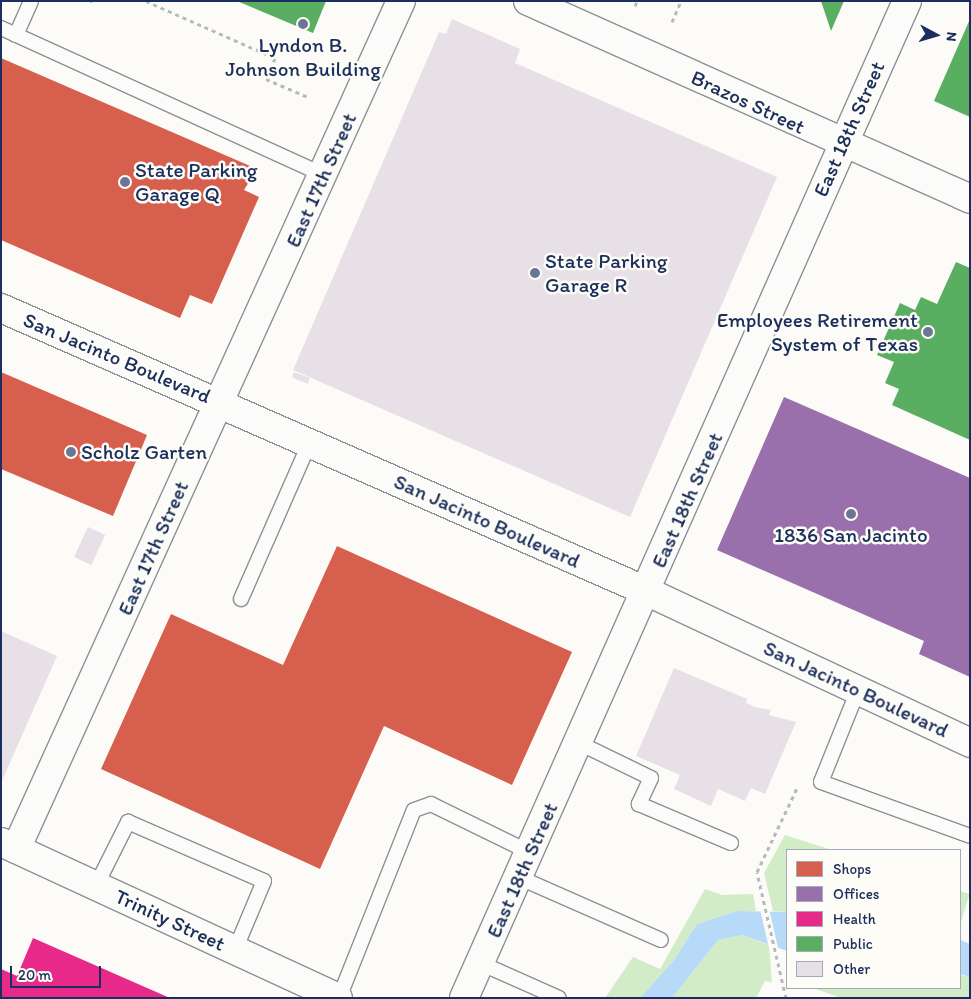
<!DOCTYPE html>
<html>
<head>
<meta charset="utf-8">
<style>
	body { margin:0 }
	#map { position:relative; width:971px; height:999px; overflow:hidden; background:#fcfbf8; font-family:Itim,sans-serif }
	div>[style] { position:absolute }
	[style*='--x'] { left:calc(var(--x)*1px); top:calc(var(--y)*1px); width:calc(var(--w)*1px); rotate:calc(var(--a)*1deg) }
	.green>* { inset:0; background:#d2ecc8; transform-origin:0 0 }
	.water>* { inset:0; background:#b6daf7 }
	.pier>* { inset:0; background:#fcfbf8 }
	.shops>* { inset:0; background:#d6604d }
	.offices>* { inset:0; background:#9970ab }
	.health>* { inset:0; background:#e7298a }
	.public>* { inset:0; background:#5aae61 }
	.building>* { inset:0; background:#e7e0e6; transform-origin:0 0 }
	.path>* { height:3px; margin-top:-1.5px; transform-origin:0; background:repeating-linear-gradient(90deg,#b6b9bd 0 4px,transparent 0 8px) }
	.roads { filter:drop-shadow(1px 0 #8c9097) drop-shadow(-1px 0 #8c9097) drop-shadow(0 1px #8c9097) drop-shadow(0 -1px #8c9097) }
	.service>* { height:14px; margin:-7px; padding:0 7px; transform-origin:7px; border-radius:7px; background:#fbfbf9 }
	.minor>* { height:28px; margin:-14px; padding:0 14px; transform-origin:14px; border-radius:14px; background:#fbfbf9 }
	.secondary>* { height:28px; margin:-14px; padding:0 14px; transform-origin:14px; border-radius:14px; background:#fbfbf9 }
	.dots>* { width:14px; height:14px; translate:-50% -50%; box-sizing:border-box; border:2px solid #fdfcf7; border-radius:50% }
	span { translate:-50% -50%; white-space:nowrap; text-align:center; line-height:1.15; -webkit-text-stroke:5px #fdfcf7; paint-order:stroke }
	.poi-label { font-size:21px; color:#1b2f5e }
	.left { translate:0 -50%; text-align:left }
	.right { translate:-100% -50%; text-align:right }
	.street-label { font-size:21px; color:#1b2f5e }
	.frame { position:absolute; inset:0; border:2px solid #1b2f5e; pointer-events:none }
	.legend { position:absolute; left:786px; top:849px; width:175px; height:140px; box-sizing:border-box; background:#fdfcf7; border:1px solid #a3aaba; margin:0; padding:6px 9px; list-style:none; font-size:15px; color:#1b2f5e }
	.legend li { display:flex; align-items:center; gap:10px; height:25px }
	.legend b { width:25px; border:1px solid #a3aaba }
	.north { position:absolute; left:911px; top:10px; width:50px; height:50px; -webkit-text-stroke:4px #fdfcf7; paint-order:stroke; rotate:96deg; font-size:14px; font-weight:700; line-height:20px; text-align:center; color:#1b2f5e }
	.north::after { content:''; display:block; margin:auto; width:18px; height:22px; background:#1b2f5e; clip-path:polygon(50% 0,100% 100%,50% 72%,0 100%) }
	.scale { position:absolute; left:10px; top:966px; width:91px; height:22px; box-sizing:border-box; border:2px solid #1b2f5e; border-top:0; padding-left:6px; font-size:15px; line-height:18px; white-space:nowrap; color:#1b2f5e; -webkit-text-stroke:4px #fdfcf7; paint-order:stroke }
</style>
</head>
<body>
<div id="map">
	<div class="green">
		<i style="clip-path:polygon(785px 835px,832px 850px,787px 850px,787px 912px,773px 911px,764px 873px)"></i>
		<i style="clip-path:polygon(705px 889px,722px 895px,753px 894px,756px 911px,737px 911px,697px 924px,674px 960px,640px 998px,605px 998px,633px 957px,660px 969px)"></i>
		<i style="left:960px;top:891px;width:10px;height:49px;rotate:17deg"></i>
		<i style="clip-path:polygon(742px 935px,769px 945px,772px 982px,765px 981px,756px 998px,672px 998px,718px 940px)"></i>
		<i style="clip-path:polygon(960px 975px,970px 977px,970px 998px,841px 998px,813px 988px,960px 988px)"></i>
	</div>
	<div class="water">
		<i style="clip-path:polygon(737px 911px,787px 912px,787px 951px,742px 935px,718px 940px,672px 998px,640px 998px,674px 960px,697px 924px)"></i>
		<i style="clip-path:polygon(960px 940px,970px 944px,970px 977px,960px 974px)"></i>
	</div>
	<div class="pier">
		<i style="clip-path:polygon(760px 909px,769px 909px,779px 952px,769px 948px)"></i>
	</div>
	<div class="shops">
		<i style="clip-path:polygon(1px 58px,257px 169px,244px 190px,259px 197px,212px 304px,190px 295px,180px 318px,1px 240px)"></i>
		<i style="clip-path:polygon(1px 372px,147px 435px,113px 516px,1px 469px)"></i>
		<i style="clip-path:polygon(337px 546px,572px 652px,512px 785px,384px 726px,320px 869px,101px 769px,171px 614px,283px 665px)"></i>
	</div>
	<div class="offices">
		<i style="clip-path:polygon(784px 397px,970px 478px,970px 677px,919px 654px,924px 641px,717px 550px)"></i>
	</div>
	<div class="health">
		<i style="clip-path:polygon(33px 938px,170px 998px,1px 998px,1px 969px,17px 976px)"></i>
	</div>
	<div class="public">
		<i style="clip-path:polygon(237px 1px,326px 1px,313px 33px)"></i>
		<i style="clip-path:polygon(821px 1px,844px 1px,831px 31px)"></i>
		<i style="clip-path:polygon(970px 19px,970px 117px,934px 101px)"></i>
		<i style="clip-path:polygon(956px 262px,970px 268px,970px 440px,892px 405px,899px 389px,885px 383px,894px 362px,877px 355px,900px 303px,915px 310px,921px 297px,937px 304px)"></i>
	</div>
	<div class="building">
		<i style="clip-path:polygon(452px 19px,520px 49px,515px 63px,777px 177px,630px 517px,293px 370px,439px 32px,446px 34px)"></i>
		<i style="left:294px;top:372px;width:17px;height:6px;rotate:21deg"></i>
		<i style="left:88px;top:527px;width:19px;height:33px;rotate:25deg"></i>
		<i style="clip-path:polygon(1px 631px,57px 656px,1px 783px)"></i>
		<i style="clip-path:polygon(674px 668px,747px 699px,746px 703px,755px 707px,771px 710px,769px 715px,796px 722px,765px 794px,751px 788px,745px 801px,718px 789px,711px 806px,674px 789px,680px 775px,636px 756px)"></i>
	</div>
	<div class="path">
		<i style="--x:90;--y:1;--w:2;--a:0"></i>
		<i style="--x:146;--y:1;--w:141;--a:23.8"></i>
		<i style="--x:275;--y:58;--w:23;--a:113"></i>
		<i style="--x:266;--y:79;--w:46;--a:23.2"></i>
		<i style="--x:635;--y:6;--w:5;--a:-68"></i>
		<i style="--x:672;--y:22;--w:23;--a:-67"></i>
		<i style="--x:786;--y:998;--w:129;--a:-103"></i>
		<i style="--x:757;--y:872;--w:95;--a:-64.5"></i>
	</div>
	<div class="roads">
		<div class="service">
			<i style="--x:1;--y:28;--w:355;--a:24.5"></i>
			<i style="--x:16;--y:35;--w:37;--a:-66"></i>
			<i style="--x:241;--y:599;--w:171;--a:-66.3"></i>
			<i style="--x:858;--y:690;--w:99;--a:111.9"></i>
			<i style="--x:821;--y:782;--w:158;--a:19.9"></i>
			<i style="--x:579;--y:743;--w:80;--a:25.9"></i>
			<i style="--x:651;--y:778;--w:29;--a:115"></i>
			<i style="--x:639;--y:804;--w:100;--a:23"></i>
			<i style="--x:518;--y:877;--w:156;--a:23.8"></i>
			<i style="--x:96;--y:886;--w:72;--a:-63.4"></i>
			<i style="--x:128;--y:822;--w:148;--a:23.5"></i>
			<i style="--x:264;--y:881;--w:75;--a:112.8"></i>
			<i style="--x:480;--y:963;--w:86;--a:23.9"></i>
			<i style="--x:339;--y:998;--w:202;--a:-68.3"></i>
			<i style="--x:414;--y:810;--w:18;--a:-19"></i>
			<i style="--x:431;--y:804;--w:109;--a:26.1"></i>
		</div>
		<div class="minor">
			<i style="--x:528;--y:1;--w:484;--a:24.1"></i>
			<i style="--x:16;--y:849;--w:931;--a:-65.58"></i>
			<i style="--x:464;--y:998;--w:1091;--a:-66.04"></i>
		</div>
		<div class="secondary">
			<i style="--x:1;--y:308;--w:704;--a:23.69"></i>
			<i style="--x:646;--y:591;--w:358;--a:25.1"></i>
			<i style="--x:1;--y:842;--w:371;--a:24.8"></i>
		</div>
	</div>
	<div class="dots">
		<i style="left:303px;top:24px;background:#6a7694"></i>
		<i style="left:125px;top:182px;background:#6a7694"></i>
		<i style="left:535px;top:273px;background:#6a7694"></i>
		<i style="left:928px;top:332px;background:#6a7694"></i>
		<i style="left:71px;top:452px;background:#6a7694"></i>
		<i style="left:851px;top:514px;background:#6a7694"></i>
	</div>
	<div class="poi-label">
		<span style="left:303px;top:57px">Lyndon B.<br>Johnson Building</span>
		<span class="left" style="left:135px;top:182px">State Parking<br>Garage Q</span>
		<span class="left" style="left:545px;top:273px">State Parking<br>Garage R</span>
		<span class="right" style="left:918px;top:332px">Employees Retirement<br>System of Texas</span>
		<span class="left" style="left:81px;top:452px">Scholz Garten</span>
		<span style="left:851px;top:535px">1836 San Jacinto</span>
	</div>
	<div class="street-label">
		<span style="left:748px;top:102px;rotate:25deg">Brazos Street</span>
		<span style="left:849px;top:129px;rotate:-66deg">East 18th Street</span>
		<span style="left:321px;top:180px;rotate:-66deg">East 17th Street</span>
		<span style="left:117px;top:358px;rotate:23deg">San Jacinto Boulevard</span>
		<span style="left:687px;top:500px;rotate:-66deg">East 18th Street</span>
		<span style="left:487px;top:521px;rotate:24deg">San Jacinto Boulevard</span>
		<span style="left:153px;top:548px;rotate:-66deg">East 17th Street</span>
		<span style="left:856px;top:689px;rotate:25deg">San Jacinto Boulevard</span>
		<span style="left:522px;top:870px;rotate:-66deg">East 18th Street</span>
		<span style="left:170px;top:920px;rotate:25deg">Trinity Street</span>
	</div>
	<div class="frame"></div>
	<ul class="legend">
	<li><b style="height:14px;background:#d6604d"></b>Shops</li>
	<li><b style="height:14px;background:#9970ab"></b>Offices</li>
	<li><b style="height:14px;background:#e7298a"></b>Health</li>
	<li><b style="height:14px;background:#5aae61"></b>Public</li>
	<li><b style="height:14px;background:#e7e0e6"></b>Other</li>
	</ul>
	<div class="north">N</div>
	<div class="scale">20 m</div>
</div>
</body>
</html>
